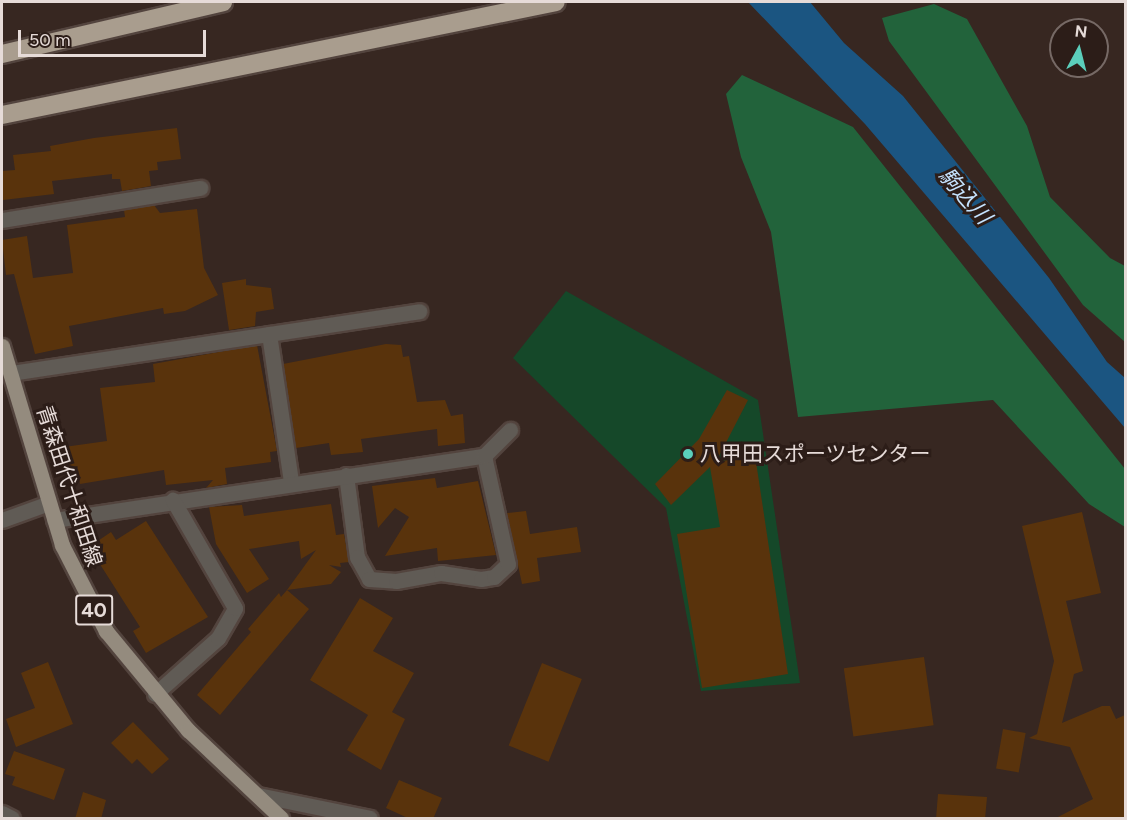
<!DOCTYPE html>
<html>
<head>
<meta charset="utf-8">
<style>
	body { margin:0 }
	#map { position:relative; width:1127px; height:820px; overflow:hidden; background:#372721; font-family:Figtree,"Noto Sans JP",sans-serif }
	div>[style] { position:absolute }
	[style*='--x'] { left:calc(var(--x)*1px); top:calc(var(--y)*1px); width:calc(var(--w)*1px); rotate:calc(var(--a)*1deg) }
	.green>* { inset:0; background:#154829 }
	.forest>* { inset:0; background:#22633b }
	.water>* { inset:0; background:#1b5581 }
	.building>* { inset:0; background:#59330c; transform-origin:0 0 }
	.roads { filter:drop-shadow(2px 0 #53443e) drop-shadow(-2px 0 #53443e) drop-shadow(0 2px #53443e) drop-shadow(0 -2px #53443e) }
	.street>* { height:15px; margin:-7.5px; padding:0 7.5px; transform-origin:7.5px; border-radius:7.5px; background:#605b55 }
	.primary>* { height:15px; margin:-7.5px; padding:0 7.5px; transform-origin:7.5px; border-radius:7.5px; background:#948b7e }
	.highway>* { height:18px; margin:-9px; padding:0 9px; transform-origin:9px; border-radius:9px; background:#a99d8e }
	.dots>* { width:16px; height:16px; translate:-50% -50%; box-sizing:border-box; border:3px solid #2c1d18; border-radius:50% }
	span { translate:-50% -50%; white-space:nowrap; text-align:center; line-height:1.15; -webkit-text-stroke:6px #2c1d18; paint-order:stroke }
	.shield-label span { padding:2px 4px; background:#2c1d18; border:2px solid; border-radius:4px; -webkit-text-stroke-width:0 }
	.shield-label { font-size:20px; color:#e6dbd8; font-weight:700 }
	.poi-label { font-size:21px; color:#e6dbd8 }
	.left { translate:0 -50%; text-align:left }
	.street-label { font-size:21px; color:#e6dbd8 }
	.water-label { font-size:22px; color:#c5e3ff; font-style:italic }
	.frame { position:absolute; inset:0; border:3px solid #e6dbd8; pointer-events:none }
	.north { position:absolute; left:1049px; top:18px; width:60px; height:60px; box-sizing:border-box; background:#2c1d18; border:2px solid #766965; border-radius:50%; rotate:7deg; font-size:16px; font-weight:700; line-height:24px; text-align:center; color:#e6dbd8 }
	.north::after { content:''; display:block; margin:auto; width:21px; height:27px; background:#5bcebb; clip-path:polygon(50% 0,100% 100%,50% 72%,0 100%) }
	.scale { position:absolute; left:18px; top:30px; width:188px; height:27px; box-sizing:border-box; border:3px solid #e6dbd8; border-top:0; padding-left:8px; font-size:18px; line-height:21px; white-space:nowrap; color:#e6dbd8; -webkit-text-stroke:4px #2c1d18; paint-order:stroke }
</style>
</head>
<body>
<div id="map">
	<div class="green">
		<i style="clip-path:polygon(566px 291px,758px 400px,800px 683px,701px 691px,666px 508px,513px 358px)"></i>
	</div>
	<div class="forest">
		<i style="clip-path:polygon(934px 4px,967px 19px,1027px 126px,1050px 197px,1110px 258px,1125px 266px,1125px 342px,1083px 305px,889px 41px,882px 18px)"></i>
		<i style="clip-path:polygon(742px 75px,853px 127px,1125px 469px,1125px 527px,1089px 504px,993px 400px,798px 417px,771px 232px,741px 157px,726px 94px)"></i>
	</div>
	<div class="water">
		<i style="clip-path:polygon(748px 2px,810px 2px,844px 43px,903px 96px,1049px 278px,1107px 362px,1125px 378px,1125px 428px,865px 124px)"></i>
	</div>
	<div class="building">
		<i style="clip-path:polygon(177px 128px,181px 159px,157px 162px,158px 170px,149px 171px,151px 186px,122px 191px,120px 179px,112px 179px,112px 174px,52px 181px,54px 194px,3px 200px,2px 171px,15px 170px,13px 155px,51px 151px,50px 146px,94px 138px)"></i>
		<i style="clip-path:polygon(154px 205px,160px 213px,197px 209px,204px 268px,218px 295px,185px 311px,164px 314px,163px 308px,69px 326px,73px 346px,35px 354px,14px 274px,6px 275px,2px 240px,27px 236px,33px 278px,73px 273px,67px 225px,125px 217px,124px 210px)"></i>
		<i style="clip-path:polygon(246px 279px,246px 285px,271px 288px,274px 309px,256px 312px,255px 326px,229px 330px,222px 283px)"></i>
		<i style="clip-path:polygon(386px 344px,401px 345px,403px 357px,409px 356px,417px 402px,445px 400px,451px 416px,463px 414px,465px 443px,438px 446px,437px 429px,361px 439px,363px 452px,331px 455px,329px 443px,296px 448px,283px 364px)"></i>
		<i style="clip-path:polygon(257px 345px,277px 451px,270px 452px,271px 462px,225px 468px,227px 484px,206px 488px,213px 480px,166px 485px,164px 470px,80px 484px,78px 469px,61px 471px,57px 448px,107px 441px,100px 388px,155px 382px,153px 364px)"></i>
		<i style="clip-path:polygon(727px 390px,748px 400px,716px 462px,755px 455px,788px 674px,702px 688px,677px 534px,720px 527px,710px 467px,671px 505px,655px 484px,699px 439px)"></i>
		<i style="clip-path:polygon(435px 478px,437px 488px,478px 481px,496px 555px,438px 561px,437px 548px,385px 556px,409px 517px,395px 508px,378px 528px,372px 486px)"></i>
		<i style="clip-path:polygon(331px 504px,336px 535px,344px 534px,349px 562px,340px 563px,341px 567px,329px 565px,341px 572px,331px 584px,287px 590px,316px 550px,301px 559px,299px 541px,249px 549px,269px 579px,247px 593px,216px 544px,209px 507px,242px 505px,244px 516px)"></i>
		<i style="clip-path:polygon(526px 511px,530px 534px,577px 527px,581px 552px,537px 558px,540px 581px,522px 584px,507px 513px)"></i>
		<i style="clip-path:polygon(1082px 512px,1101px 593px,1066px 601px,1083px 671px,1074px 674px,1062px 723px,1102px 706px,1110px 706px,1116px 719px,1125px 715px,1125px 819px,1054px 819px,1093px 799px,1070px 747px,1029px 738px,1037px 734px,1054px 661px,1022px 526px)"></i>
		<i style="clip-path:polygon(146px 521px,208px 617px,146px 653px,133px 631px,140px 627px,89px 547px,111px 532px,116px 540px)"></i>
		<i style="clip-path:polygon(287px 590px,309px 609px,220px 715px,197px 695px,251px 632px,248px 629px,279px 593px,281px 597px)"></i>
		<i style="clip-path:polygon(360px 598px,393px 618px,373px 651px,414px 673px,392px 712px,405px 719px,381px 770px,347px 750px,368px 715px,310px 680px)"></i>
		<i style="left:924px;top:657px;width:69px;height:81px;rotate:82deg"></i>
		<i style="clip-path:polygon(48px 662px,73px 724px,16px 747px,6px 719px,35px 708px,21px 673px)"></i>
		<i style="left:542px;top:663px;width:43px;height:89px;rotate:22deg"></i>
		<i style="clip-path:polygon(133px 722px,169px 759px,152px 774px,137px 759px,132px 764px,111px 743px)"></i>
		<i style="left:1003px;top:729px;width:23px;height:40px;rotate:10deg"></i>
		<i style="clip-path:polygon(14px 751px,65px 769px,54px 800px,12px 785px,15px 777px,5px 774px)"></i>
		<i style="clip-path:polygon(399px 780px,442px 798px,433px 819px,410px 819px,386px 808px)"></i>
		<i style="clip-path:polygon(83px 792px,106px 800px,101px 819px,75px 819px)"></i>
		<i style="clip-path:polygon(938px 794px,987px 797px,985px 819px,936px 819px)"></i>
	</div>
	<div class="roads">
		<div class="street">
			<i style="--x:2;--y:220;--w:201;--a:-9.2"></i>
			<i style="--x:269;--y:334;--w:150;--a:81.5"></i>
			<i style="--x:11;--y:373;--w:413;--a:-8.6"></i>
			<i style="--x:346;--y:475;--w:83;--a:82.4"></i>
			<i style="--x:357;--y:557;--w:25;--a:61"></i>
			<i style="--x:369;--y:579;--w:27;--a:4"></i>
			<i style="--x:396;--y:581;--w:46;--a:-10.1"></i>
			<i style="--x:441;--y:573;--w:40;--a:8.5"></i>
			<i style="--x:481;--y:579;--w:13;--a:-9"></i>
			<i style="--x:494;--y:577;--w:19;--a:-43"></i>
			<i style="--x:508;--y:564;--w:111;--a:-102.5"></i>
			<i style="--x:2;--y:520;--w:50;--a:-19.9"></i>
			<i style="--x:54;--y:520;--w:435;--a:-8.5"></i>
			<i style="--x:484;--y:456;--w:37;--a:-45"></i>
			<i style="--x:155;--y:694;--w:84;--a:-41.6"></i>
			<i style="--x:218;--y:638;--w:34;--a:-60"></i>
			<i style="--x:235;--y:608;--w:125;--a:-119.9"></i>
			<i style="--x:258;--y:795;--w:114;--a:11.6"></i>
			<i style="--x:2;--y:813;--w:11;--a:27"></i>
		</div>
		<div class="primary">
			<i style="--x:2;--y:346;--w:208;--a:73.2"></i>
			<i style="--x:62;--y:545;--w:97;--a:62.9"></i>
			<i style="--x:106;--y:631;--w:129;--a:50.4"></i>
			<i style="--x:188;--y:730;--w:128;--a:43.4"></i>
		</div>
		<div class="highway">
			<i style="--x:2;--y:54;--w:227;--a:-13.2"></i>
			<i style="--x:2;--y:115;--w:565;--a:-11.53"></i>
		</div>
	</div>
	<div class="dots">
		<i style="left:688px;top:454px;background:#5bcebb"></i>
	</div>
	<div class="shield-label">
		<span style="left:94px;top:610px">40</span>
	</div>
	<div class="poi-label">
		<span class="left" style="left:700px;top:454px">八甲田スポーツセンター</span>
	</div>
	<div class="street-label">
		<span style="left:69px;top:486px;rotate:72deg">青森田代十和田線</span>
	</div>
	<div class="water-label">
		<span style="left:965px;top:196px;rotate:49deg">駒込川</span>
	</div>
	<div class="frame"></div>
	<div class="north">N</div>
	<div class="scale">50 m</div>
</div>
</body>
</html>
